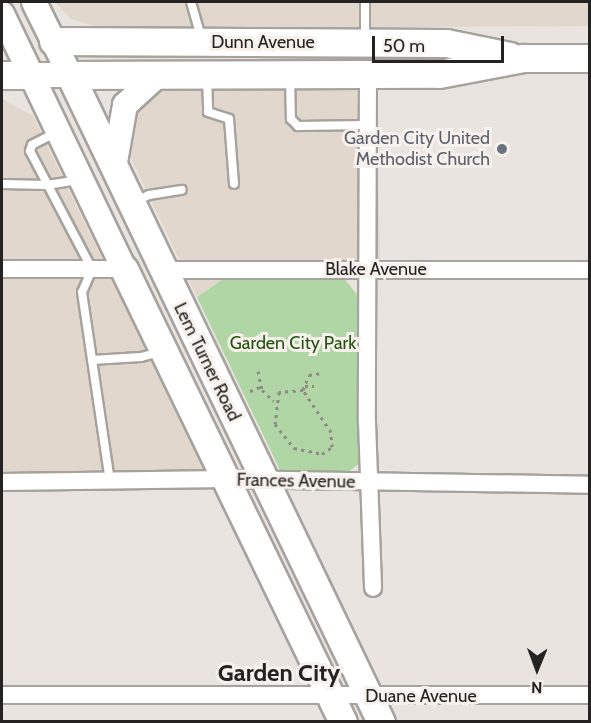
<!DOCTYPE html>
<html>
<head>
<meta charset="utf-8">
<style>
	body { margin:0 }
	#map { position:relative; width:591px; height:723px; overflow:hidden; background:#e9e4df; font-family:Cabin,sans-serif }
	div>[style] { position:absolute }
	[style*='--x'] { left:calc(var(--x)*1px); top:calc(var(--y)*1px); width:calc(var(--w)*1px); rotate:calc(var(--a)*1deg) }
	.built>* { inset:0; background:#e1d7cc }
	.green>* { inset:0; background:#b1d6a5 }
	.path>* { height:3px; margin-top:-1.5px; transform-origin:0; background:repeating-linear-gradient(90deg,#8e8a86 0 3px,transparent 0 7.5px) }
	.roads { filter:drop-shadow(2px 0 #a6a29d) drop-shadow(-2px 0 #a6a29d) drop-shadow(0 2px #a6a29d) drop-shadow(0 -2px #a6a29d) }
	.service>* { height:8px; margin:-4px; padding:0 4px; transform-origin:4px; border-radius:4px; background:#fff }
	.minor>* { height:16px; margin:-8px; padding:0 8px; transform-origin:8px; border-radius:8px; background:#fff }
	.secondary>* { height:24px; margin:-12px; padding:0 12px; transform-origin:12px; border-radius:12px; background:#fff }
	.primary>* { height:27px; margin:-13.5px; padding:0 13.5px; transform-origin:13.5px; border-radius:13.5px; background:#fff }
	.dots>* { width:16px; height:16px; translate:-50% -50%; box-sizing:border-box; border:3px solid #f6f1ec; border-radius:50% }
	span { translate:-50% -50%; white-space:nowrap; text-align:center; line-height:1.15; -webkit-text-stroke:6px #f6f1ec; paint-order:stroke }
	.street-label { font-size:18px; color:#252321 }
	.worship-label { font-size:18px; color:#5b616d }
	.right { translate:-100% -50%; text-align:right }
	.park-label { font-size:18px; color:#23520e }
	.district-label { font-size:24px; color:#252321; font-weight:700 }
	.frame { position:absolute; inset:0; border:3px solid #252321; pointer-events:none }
	.north { position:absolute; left:507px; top:639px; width:60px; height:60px; -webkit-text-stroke:4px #f6f1ec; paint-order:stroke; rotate:181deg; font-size:16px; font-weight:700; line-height:24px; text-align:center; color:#252321 }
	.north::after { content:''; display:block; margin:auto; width:21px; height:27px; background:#252321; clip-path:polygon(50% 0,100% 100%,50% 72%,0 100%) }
	.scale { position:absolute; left:372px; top:36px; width:132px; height:27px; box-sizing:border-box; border:3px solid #252321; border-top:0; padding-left:8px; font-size:18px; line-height:21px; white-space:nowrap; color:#252321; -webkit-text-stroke:4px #f6f1ec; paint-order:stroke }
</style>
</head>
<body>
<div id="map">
	<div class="built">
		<i style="clip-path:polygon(55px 2px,589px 2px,590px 26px,105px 29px,71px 19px)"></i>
		<i style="clip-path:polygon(376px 84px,380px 261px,343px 277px,225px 278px,197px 297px,127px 150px,128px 115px,149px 92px,167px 86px)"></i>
		<i style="clip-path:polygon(2px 99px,33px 116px,213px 489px,2px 490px)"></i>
	</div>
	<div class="green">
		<i style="clip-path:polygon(343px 277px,358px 296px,362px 461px,347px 473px,280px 470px,197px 297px,225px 278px)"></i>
	</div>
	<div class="path">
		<i style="--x:258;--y:371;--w:19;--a:78"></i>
		<i style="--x:262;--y:390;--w:16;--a:43"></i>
		<i style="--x:305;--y:386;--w:9;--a:0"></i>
		<i style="--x:303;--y:390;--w:24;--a:175"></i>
		<i style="--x:279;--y:392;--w:32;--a:97"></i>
		<i style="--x:275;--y:424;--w:31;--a:52"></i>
		<i style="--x:294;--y:448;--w:29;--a:12"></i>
		<i style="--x:322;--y:454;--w:12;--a:-35"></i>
		<i style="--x:332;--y:447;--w:15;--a:-94"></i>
		<i style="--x:331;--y:432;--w:50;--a:-123.7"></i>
		<i style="--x:303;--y:390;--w:16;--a:-68"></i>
		<i style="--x:309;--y:375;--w:13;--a:-9"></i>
		<i style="--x:250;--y:391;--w:11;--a:-22"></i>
	</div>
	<div class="roads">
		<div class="service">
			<i style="--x:191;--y:2;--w:37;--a:74"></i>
			<i style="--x:365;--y:39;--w:37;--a:-90"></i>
			<i style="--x:207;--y:77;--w:35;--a:88"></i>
			<i style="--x:208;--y:112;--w:22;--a:18"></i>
			<i style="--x:229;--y:119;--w:65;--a:85.6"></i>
			<i style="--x:290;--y:79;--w:40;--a:88.6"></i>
			<i style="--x:291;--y:119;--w:10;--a:45"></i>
			<i style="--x:298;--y:126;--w:69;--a:-0.8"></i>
			<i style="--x:57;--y:132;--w:28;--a:153"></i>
			<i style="--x:32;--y:145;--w:6;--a:108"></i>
			<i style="--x:30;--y:151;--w:133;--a:62.3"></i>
			<i style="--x:92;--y:269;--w:25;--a:113"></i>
			<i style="--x:82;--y:292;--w:191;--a:81.6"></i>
			<i style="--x:2;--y:184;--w:45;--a:1.3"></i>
			<i style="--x:47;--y:185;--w:31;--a:-9"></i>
			<i style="--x:136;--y:201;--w:14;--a:-25"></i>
			<i style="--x:149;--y:195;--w:33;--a:-9"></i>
			<i style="--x:92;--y:360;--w:49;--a:-3.5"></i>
			<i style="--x:141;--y:357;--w:20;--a:-15"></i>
		</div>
		<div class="minor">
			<i style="--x:368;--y:74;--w:348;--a:90.2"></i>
			<i style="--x:367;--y:422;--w:166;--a:87.9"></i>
			<i style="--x:2;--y:269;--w:122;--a:0"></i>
			<i style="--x:163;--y:270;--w:427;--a:0"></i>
			<i style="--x:2;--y:482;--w:223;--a:-0.8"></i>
			<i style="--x:225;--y:479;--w:365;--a:0.9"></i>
			<i style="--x:2;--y:695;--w:588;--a:0"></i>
		</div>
		<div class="secondary">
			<i style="--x:2;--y:14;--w:283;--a:64.4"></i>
			<i style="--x:31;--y:75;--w:39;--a:0"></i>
			<i style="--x:70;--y:75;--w:81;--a:-116.3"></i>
			<i style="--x:114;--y:168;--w:64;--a:-80.1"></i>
			<i style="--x:125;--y:105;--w:45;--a:-42.3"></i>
		</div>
		<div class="primary">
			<i style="--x:53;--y:41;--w:393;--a:0.3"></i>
			<i style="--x:446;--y:43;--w:65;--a:11.5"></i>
			<i style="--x:2;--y:75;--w:29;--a:0"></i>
			<i style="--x:124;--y:269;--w:503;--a:64.2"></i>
			<i style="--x:381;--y:722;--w:718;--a:-115.67"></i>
			<i style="--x:70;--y:75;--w:369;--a:-0.2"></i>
			<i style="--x:439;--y:74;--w:86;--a:-10.8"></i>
			<i style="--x:523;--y:58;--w:67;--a:0"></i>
		</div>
	</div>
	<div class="dots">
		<i style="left:502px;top:149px;background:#6b7280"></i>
	</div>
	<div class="street-label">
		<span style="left:263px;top:42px">Dunn Avenue</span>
		<span style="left:376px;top:269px">Blake Avenue</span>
		<span style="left:207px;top:362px;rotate:64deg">Lem Turner Road</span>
		<span style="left:296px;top:481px;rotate:1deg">Frances Avenue</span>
		<span style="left:421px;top:696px">Duane Avenue</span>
	</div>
	<div class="worship-label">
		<span class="right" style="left:490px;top:149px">Garden City United<br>Methodist Church</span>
	</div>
	<div class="park-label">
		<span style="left:293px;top:343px">Garden City Park</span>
	</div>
	<div class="district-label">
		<span style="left:279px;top:673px">Garden City</span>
	</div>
	<div class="frame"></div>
	<div class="north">N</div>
	<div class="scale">50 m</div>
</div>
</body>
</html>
